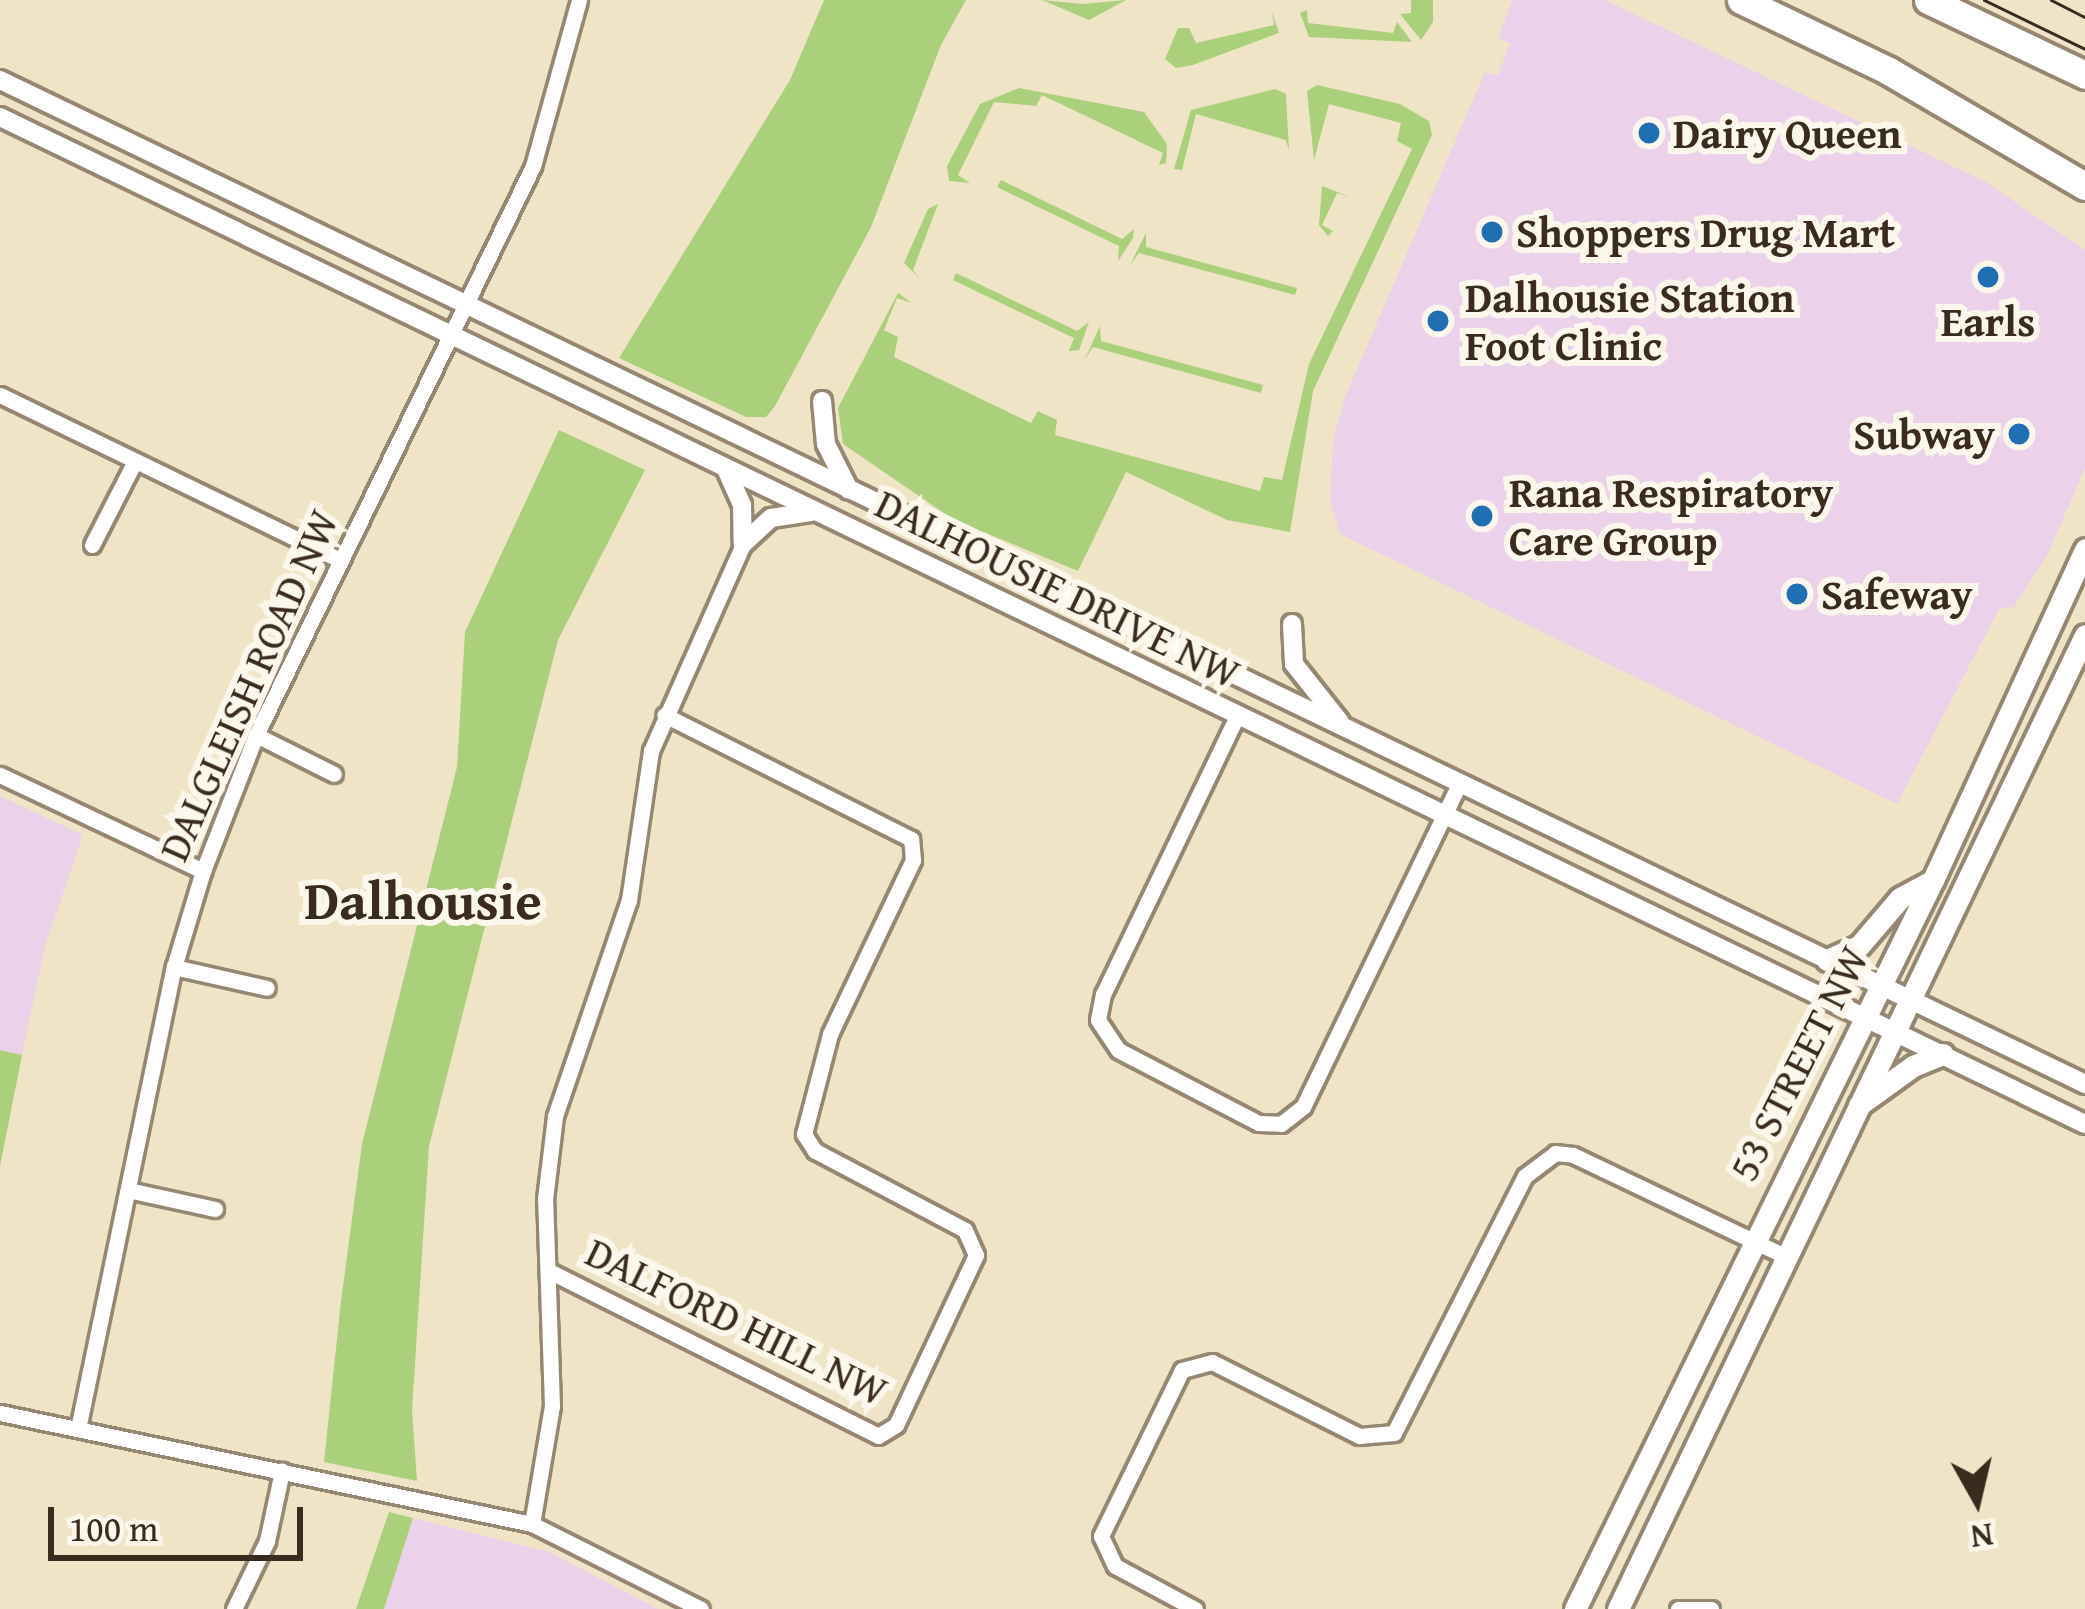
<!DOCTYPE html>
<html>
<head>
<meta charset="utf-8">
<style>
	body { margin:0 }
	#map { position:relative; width:2085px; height:1609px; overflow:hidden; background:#f0e4c7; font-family:"Gentium Book Plus",serif }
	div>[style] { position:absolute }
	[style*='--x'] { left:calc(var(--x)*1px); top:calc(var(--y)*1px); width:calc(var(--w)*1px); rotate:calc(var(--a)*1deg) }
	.built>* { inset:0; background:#ecd1ea }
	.green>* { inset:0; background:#aad07b }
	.roads { filter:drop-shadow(3px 0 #968772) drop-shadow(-3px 0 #968772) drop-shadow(0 3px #968772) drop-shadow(0 -3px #968772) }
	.minor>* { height:15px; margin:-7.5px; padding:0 7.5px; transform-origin:7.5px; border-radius:7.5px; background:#fff }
	.tertiary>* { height:18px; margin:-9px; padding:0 9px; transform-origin:9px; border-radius:9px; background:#fff }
	.secondary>* { height:21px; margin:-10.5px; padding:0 10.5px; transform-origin:10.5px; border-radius:10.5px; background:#fff }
	.motorway>* { height:27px; margin:-13.5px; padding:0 13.5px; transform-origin:13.5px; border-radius:13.5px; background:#fff }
	.tram>* { height:3px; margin:-1.5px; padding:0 1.5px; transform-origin:1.5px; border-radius:1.5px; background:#3b2a1e }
	.dots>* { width:33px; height:33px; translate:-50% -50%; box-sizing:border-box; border:6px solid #fbf7ec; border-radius:50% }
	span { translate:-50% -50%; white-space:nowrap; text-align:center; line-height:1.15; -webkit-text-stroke:12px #fbf7ec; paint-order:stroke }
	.poi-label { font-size:42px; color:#3b2a1e; font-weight:700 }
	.left { translate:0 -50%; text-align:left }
	.right { translate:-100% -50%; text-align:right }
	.street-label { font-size:42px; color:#3b2a1e }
	.district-label { font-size:54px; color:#3b2a1e; font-weight:700 }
	.north { position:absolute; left:1917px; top:1441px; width:120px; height:120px; -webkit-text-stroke:9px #fbf7ec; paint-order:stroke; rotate:172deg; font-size:33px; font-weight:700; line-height:48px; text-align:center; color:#3b2a1e }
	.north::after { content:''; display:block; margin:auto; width:42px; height:54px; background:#3b2a1e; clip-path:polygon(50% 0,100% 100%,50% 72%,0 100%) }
	.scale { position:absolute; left:48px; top:1507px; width:255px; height:54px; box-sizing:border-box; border:6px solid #3b2a1e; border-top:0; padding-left:15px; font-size:36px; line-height:42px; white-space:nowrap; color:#3b2a1e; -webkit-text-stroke:9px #fbf7ec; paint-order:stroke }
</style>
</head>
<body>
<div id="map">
	<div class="built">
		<i style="clip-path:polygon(1512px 0,1605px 0,1986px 182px,2085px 250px,2085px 468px,2047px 556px,2014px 607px,1999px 609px,1897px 804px,1340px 534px,1330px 502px,1333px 440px,1345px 397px,1485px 72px,1498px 75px,1510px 43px,1498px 38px)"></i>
		<i style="clip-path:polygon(0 796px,83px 835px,45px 946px,22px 1055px,0 1050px)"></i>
		<i style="clip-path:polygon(413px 1518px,549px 1552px,658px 1609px,384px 1609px)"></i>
	</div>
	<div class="green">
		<i style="clip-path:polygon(824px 0,966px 0,941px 45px,871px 227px,775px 406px,766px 417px,746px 417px,619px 358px,790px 80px)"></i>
		<i style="clip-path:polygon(1042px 0,1083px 4px,1126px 0,1089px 20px)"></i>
		<i style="clip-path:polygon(1411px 0,1433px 0,1433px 22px,1421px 40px,1400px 14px,1411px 13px)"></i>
		<i style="clip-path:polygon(1307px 10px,1308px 23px,1393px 33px,1397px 22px,1412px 42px,1309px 37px,1300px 13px)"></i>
		<i style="clip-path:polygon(1272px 12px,1279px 33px,1193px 65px,1176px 68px,1165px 59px,1178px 28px,1189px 28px,1196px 43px,1274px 25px)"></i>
		<i style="clip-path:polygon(1317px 85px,1400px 104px,1429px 121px,1432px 135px,1313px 391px,1290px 532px,1227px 520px,1126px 472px,1078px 571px,954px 520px,843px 444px,838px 408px,898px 293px,912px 303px,897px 298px,884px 330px,898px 337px,894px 357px,1031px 423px,1038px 411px,1057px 420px,1055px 435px,1260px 491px,1264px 477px,1282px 480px,1309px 364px,1412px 149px,1397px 141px,1401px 123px,1329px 104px,1314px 160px,1307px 91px)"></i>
		<i style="clip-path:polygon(1019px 88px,1144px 112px,1167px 144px,1166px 163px,1159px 165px,1163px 153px,1042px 95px,1036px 106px,994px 102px,958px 175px,970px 183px,949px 181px,947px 166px,980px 104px)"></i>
		<i style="clip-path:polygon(1275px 89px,1286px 94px,1289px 151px,1286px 140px,1196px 114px,1182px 170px,1174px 169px,1191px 110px)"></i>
		<i style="clip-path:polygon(1001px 180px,1122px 239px,1134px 229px,1133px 238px,1118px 261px,1119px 246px,997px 187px)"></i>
		<i style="clip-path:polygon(1322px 186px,1350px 197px,1337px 193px,1322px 225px,1333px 231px,1328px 236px,1319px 225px)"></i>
		<i style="clip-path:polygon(938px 204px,913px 270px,920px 279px,904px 263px,928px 209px)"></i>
		<i style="clip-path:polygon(1146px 233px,1146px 247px,1297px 288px,1295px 295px,1139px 253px,1130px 265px)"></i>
		<i style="clip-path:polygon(956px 273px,1077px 331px,1089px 322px,1079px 350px,1069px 351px,1074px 338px,953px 280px)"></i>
		<i style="clip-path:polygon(1100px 326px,1101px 341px,1263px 385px,1261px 393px,1093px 347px,1085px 359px)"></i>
		<i style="clip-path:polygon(559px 430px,645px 470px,558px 640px,429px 1146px,412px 1410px,417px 1481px,324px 1462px,341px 1301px,362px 1144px,457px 767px,465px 632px)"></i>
		<i style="clip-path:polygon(0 1050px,22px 1055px,0 1166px)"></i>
		<i style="clip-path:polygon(389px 1512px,413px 1518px,384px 1609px,356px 1609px)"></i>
	</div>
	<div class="roads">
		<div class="minor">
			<i style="--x:0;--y:395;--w:378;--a:25.9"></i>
			<i style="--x:92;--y:545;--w:94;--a:-62.9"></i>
			<i style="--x:1238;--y:714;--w:311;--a:115.7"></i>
			<i style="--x:1103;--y:994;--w:26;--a:101"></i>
			<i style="--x:1098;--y:1020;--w:36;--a:56"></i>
			<i style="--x:1118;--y:1050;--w:158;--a:27.5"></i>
			<i style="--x:1258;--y:1123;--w:23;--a:2"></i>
			<i style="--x:1281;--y:1124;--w:28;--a:-38"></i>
			<i style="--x:1303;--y:1107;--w:359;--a:-64.2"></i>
			<i style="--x:256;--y:735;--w:87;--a:26.6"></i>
			<i style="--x:0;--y:775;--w:225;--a:25.3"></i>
			<i style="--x:174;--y:967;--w:95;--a:12.7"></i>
			<i style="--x:128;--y:1190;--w:89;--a:12.3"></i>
			<i style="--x:549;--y:1271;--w:368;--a:26.6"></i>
			<i style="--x:878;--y:1436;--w:21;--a:-31"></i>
			<i style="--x:896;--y:1425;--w:188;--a:-64.8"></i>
			<i style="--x:976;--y:1255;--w:27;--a:-114"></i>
			<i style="--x:965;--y:1230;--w:170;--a:-152.2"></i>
			<i style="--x:815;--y:1151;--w:20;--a:-123"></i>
			<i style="--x:804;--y:1134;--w:103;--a:-75.4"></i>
			<i style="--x:830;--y:1034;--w:193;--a:-64.5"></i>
			<i style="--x:913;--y:860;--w:21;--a:-95"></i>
			<i style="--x:911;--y:839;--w:276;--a:-153.3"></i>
			<i style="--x:0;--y:1413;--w:543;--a:11.79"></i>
			<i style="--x:532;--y:1524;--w:189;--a:26.7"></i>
			<i style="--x:78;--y:1429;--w:472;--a:-78.3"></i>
			<i style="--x:174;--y:967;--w:100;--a:-73.2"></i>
			<i style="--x:203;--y:871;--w:146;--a:-68.7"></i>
			<i style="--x:256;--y:735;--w:633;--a:-64.04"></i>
			<i style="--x:533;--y:166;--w:172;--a:-74.5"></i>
			<i style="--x:532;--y:1524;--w:120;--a:-80.4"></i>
			<i style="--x:552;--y:1406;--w:207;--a:-91.9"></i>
			<i style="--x:545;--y:1199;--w:84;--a:-83.1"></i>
			<i style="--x:555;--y:1116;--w:228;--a:-71.1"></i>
			<i style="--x:629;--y:900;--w:151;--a:-81.6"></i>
			<i style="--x:651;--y:751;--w:227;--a:-66"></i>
			<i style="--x:234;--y:1609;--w:76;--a:-64.1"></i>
			<i style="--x:267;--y:1541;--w:72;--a:-77.9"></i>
			<i style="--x:1195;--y:1609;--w:91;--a:-151.7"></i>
			<i style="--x:1115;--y:1566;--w:33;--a:-115"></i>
			<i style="--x:1101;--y:1536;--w:185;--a:-64"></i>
			<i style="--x:1182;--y:1370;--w:31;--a:-15"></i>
			<i style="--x:1212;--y:1362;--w:165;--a:26.7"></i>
			<i style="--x:1359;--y:1436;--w:35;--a:-5"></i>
			<i style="--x:1394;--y:1433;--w:288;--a:-63"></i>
			<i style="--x:1525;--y:1176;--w:38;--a:-37"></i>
			<i style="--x:1555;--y:1153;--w:18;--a:6"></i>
			<i style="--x:1573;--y:1155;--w:237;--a:25.5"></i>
			<i style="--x:1678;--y:1609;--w:33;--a:0"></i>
		</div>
		<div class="tertiary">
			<i style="--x:0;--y:80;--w:2314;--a:25.71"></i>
			<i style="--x:0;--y:117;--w:2315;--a:25.78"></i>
			<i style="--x:822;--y:401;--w:43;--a:84.7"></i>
			<i style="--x:826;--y:444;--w:51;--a:63.4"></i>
			<i style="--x:726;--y:469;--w:39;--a:66"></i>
			<i style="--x:742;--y:505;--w:39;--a:89"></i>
			<i style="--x:743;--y:544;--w:38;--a:-43"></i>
			<i style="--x:771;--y:518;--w:40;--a:-8.5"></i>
			<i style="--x:1292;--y:624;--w:40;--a:87.1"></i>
			<i style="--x:1294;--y:664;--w:74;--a:51.6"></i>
		</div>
		<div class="secondary">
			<i style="--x:1827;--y:960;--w:35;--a:-24"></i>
			<i style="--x:1859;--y:946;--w:63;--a:-49.5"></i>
			<i style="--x:1900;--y:898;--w:36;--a:-28"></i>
			<i style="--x:1859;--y:1105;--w:67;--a:-35.8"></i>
			<i style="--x:1913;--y:1066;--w:32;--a:-22"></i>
			<i style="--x:1575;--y:1609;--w:812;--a:-63.85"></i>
			<i style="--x:1933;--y:880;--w:364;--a:-65.3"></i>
			<i style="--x:1618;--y:1609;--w:1080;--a:-64.38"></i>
		</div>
		<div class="motorway">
			<i style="--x:1741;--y:0;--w:162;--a:25.6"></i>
			<i style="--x:1887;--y:70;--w:229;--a:30.4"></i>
			<i style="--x:1928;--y:0;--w:174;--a:25.5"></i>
		</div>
	</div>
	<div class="tram">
		<i style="--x:1984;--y:0;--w:112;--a:25.9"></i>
		<i style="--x:2051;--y:0;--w:38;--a:27"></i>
	</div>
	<div class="dots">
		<i style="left:1649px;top:133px;background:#1f6fb2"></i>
		<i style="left:1492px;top:232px;background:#1f6fb2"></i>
		<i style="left:1988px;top:277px;background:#1f6fb2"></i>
		<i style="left:1438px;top:321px;background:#1f6fb2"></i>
		<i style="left:2019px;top:434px;background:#1f6fb2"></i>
		<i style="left:1482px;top:516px;background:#1f6fb2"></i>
		<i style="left:1797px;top:594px;background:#1f6fb2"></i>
	</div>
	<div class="poi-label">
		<span class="left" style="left:1673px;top:133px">Dairy Queen</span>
		<span class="left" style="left:1516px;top:232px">Shoppers Drug Mart</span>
		<span class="left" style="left:1465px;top:321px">Dalhousie Station<br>Foot Clinic</span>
		<span style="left:1988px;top:321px">Earls</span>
		<span class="right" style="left:1995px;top:434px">Subway</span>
		<span class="left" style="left:1509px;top:516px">Rana Respiratory<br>Care Group</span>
		<span class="left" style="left:1821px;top:594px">Safeway</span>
	</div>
	<div class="street-label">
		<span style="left:1058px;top:588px;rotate:26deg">DALHOUSIE DRIVE NW</span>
		<span style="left:248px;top:685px;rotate:-66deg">DALGLEISH ROAD NW</span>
		<span style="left:1798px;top:1063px;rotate:-63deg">53 STREET NW</span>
		<span style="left:737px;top:1321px;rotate:26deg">DALFORD HILL NW</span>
	</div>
	<div class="district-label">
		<span style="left:423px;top:900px">Dalhousie</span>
	</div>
	<div class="north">N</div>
	<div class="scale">100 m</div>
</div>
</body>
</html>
